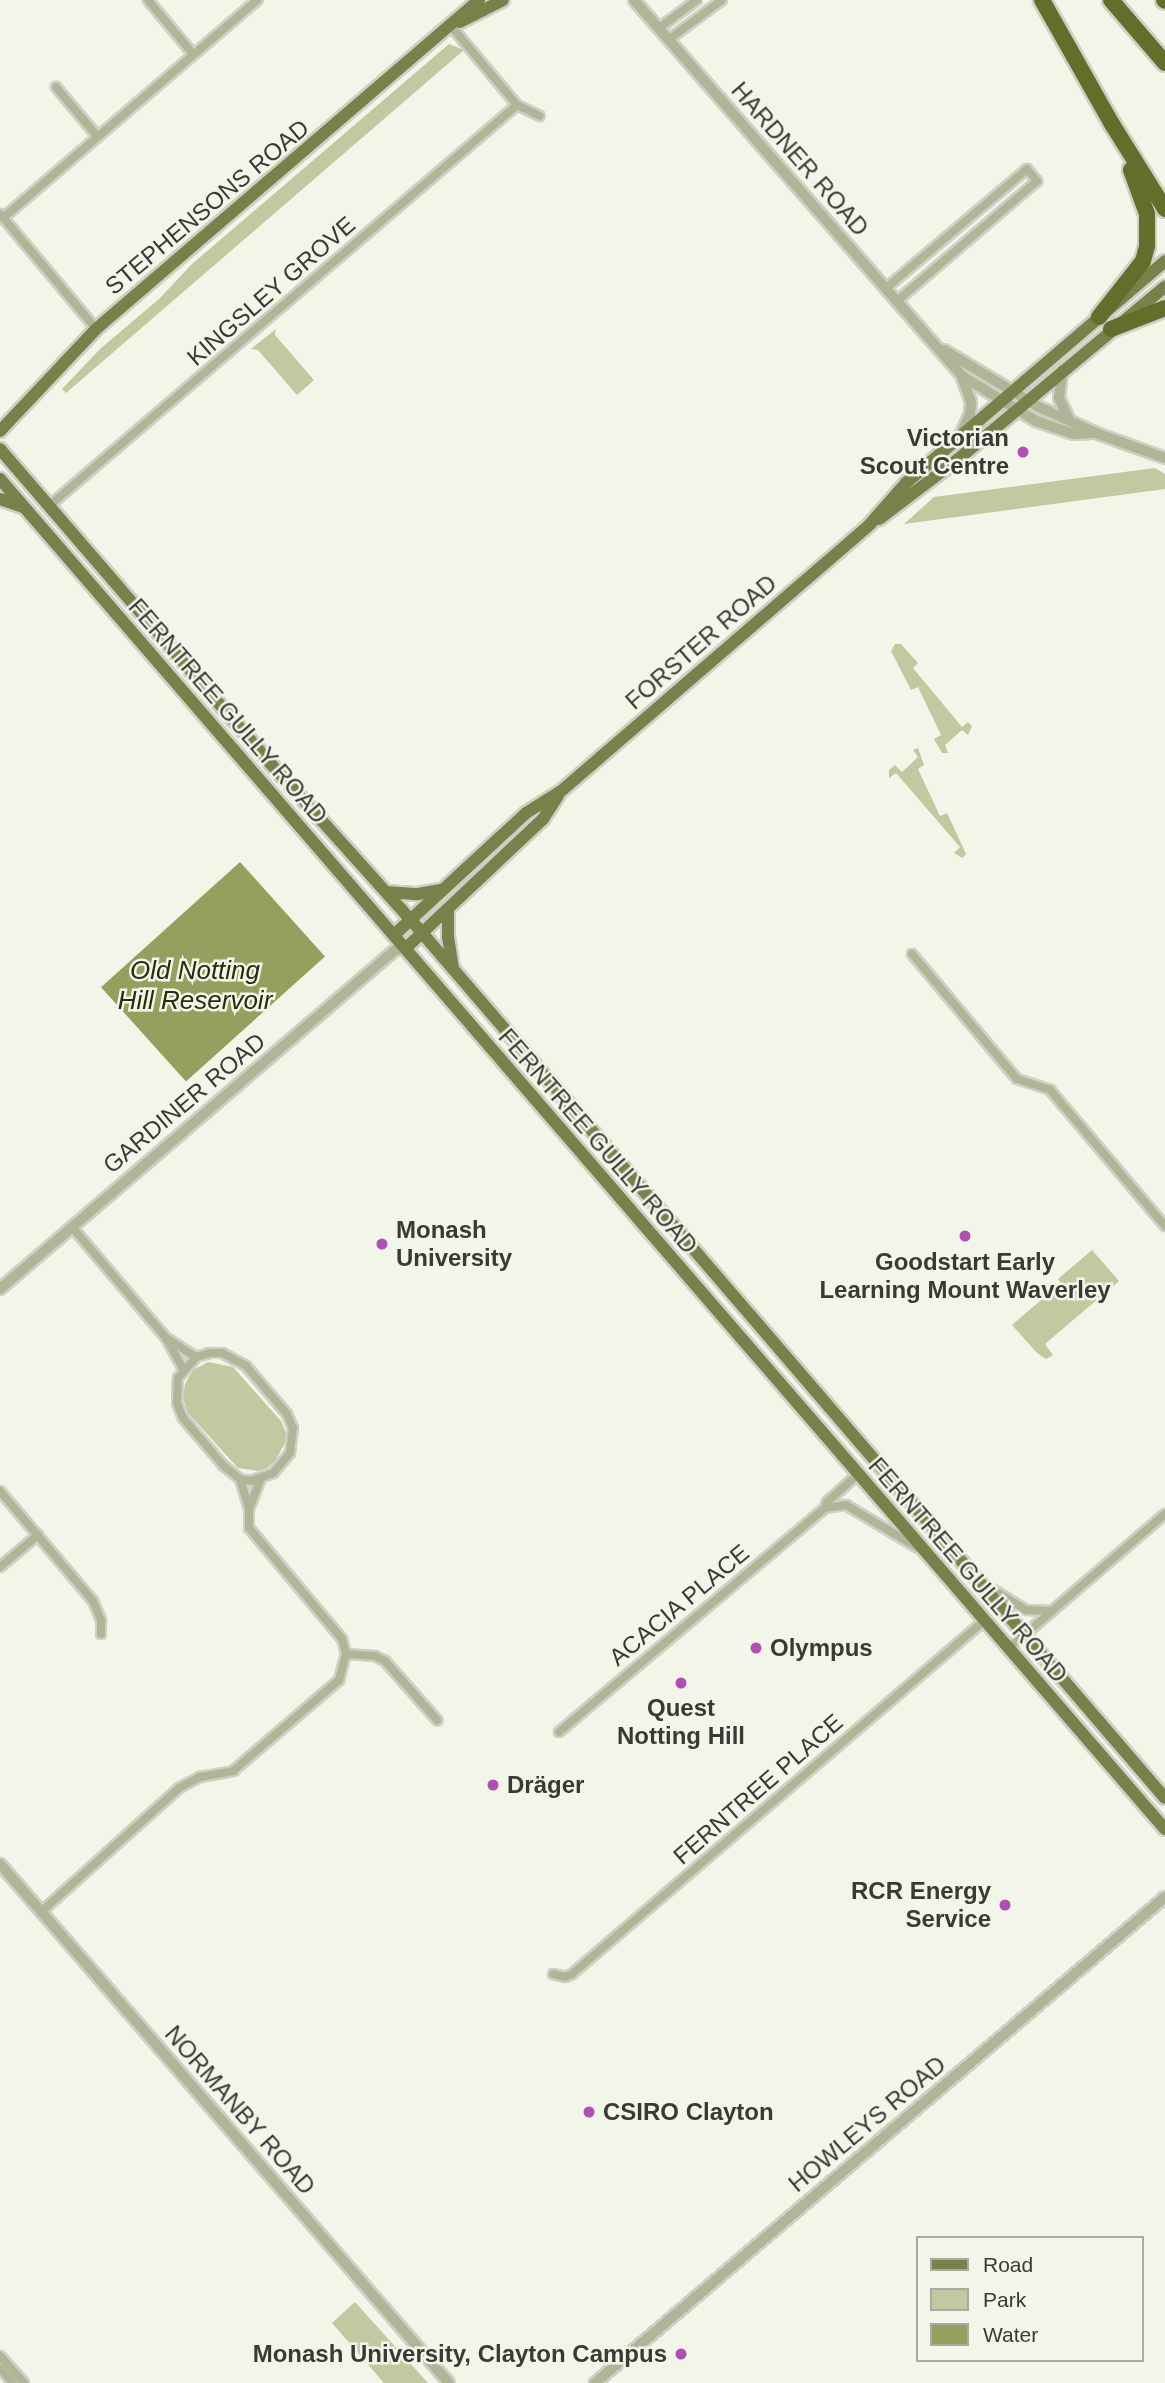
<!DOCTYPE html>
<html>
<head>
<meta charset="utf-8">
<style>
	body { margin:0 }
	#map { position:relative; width:1165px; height:2383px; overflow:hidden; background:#f2f6e8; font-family:Helvetica,sans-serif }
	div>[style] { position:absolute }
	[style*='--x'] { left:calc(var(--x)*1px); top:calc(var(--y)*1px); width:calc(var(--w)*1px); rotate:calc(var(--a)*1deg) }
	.green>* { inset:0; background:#c0c99f }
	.water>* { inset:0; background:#94a05d; transform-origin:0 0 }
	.roads { filter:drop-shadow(2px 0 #cdd0c4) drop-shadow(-2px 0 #cdd0c4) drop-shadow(0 2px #cdd0c4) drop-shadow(0 -2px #cdd0c4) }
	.minor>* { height:8px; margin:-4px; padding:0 4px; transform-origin:4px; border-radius:4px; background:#afb698 }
	.tertiary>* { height:10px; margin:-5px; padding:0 5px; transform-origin:5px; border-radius:5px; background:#afb698 }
	.primary>* { height:12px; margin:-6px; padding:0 6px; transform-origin:6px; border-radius:6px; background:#77814a }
	.motorway>* { height:16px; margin:-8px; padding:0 8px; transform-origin:8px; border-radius:8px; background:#636e2b }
	.dots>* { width:19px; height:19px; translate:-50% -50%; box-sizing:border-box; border:4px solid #f2f6e8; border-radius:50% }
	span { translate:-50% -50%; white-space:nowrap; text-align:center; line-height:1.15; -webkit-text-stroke:5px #f2f6e8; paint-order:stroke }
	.street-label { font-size:24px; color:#393a35 }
	.poi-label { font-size:24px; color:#393a35; font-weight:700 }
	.right { translate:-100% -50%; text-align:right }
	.left { translate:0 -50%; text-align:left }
	.water-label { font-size:26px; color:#272c0e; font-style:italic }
	.legend { position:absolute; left:916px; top:2236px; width:228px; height:126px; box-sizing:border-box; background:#f2f6e8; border:2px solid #a8aba0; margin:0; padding:9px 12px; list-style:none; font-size:21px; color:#393a35 }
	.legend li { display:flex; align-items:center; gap:14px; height:35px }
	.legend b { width:35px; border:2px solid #a8aba0 }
</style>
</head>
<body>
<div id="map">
	<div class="green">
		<i style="clip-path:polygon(449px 44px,464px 50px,66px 393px,62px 389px,100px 349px,159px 299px,192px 264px)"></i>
		<i style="clip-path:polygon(276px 329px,275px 335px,314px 380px,297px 395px,258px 350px,251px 349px)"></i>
		<i style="clip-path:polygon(1155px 468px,1165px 474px,1165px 489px,904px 524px,934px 497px)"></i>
		<i style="clip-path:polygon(895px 644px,901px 644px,918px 663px,913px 668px,962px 727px,968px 722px,972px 726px,968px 735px,962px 730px,945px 745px,948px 753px,942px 753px,934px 739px,941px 735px,918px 687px,911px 690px,891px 651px)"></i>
		<i style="clip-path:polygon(918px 748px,924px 765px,918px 769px,940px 816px,947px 813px,966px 854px,962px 858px,954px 853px,960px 847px,896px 773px,889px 778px,889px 770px,895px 765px,902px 772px,918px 757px,913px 750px)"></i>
		<i style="clip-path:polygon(1092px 1250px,1119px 1281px,1045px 1344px,1053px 1355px,1046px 1359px,1037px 1353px,1012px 1325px,1061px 1283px,1058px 1279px)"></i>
		<i style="clip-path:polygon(208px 1362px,233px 1367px,281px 1421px,286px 1433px,285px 1443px,275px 1461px,267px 1468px,258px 1471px,238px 1468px,188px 1413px,183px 1398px,185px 1384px,193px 1370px)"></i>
		<i style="clip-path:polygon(355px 2302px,428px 2383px,384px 2383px,332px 2323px)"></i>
	</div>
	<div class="water">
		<i style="left:240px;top:862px;width:127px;height:187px;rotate:48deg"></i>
	</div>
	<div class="roads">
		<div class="minor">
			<i style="--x:148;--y:0;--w:70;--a:50.2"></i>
			<i style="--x:659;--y:28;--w:47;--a:-36.4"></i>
			<i style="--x:668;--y:40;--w:67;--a:-36.5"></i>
			<i style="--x:56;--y:87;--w:64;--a:50.1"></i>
			<i style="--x:517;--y:105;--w:25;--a:26"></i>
			<i style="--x:0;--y:214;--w:150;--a:50.1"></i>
			<i style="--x:3;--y:218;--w:335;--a:-40.6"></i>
			<i style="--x:885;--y:289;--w:186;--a:-40.2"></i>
			<i style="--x:1027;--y:169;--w:16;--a:50"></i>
			<i style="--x:1037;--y:181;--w:186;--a:139.4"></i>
			<i style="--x:49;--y:506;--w:616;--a:-40.59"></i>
			<i style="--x:517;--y:105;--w:103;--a:-129.9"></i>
			<i style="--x:912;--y:954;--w:163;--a:50"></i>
			<i style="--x:1017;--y:1079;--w:35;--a:18"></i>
			<i style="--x:1050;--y:1090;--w:178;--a:49.8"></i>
			<i style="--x:72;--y:1227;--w:145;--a:49.7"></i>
			<i style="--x:166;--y:1338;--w:35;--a:61"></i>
			<i style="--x:168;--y:1339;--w:33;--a:33"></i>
			<i style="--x:210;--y:1353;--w:12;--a:0"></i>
			<i style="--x:222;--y:1353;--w:27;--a:28"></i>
			<i style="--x:246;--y:1366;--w:63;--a:49.5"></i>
			<i style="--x:287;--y:1414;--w:15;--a:67"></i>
			<i style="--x:293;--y:1428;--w:25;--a:97"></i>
			<i style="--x:290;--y:1453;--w:26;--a:130"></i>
			<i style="--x:273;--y:1473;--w:23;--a:160"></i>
			<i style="--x:251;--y:1481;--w:11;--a:-170"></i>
			<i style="--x:240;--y:1479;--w:22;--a:-141"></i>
			<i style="--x:223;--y:1465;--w:62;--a:-130.4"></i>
			<i style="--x:183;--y:1418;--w:16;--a:-112"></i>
			<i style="--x:177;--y:1403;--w:25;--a:-88"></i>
			<i style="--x:178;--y:1378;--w:28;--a:-49"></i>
			<i style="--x:196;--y:1357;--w:15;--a:-16"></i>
			<i style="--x:240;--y:1479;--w:31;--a:73"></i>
			<i style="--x:249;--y:1509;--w:19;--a:90"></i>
			<i style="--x:249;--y:1528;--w:145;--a:50"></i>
			<i style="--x:342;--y:1639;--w:16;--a:75"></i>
			<i style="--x:346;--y:1654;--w:29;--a:4"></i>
			<i style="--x:375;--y:1656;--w:11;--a:27"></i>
			<i style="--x:385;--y:1661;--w:79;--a:48.6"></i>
			<i style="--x:0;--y:1491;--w:144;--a:49.8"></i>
			<i style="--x:93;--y:1601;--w:21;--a:67"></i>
			<i style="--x:101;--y:1620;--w:14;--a:90"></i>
			<i style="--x:825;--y:1508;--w:21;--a:-8"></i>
			<i style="--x:846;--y:1505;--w:84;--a:30.8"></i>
			<i style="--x:249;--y:1509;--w:33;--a:-69"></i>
			<i style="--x:0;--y:1567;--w:50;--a:-40.1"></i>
			<i style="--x:992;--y:1589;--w:40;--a:32"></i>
			<i style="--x:1026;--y:1610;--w:26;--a:2"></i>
			<i style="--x:1009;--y:1648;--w:206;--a:-40.7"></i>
			<i style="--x:559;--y:1732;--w:348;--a:-40.1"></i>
			<i style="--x:825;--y:1508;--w:6;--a:-72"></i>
			<i style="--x:827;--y:1502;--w:42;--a:-42.1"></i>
			<i style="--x:41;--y:1912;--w:186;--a:-41.9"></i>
			<i style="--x:179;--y:1788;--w:24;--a:-28"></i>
			<i style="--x:200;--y:1777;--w:34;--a:-10"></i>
			<i style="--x:233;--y:1771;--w:140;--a:-40.6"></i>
			<i style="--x:339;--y:1680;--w:27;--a:-75"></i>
			<i style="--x:553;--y:1974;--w:12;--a:14"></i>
			<i style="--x:565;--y:1977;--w:8;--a:-23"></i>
			<i style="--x:572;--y:1974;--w:544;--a:-40.6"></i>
			<i style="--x:0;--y:2356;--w:36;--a:48"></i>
			<i style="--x:0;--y:2368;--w:20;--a:49"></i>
		</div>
		<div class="tertiary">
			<i style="--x:634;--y:0;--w:499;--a:48.9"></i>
			<i style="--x:962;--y:376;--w:87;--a:31.3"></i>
			<i style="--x:1036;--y:421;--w:40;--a:18.9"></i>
			<i style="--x:1074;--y:434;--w:22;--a:-3"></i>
			<i style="--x:944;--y:350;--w:111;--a:31"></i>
			<i style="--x:1039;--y:407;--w:63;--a:24.5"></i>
			<i style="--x:1096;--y:433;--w:73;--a:19.9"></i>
			<i style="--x:1062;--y:370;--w:28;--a:96"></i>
			<i style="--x:1059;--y:398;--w:23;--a:65"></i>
			<i style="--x:961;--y:434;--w:22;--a:-66"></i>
			<i style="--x:970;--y:414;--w:12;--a:-85"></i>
			<i style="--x:971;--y:402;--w:27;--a:-110"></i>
			<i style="--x:0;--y:1289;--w:521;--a:-40.64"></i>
			<i style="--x:395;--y:950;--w:11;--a:-10"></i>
			<i style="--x:0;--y:1864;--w:686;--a:49.14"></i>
			<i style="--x:595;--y:2383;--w:749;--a:-40.45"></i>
		</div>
		<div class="primary">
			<i style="--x:460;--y:22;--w:48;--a:-27.1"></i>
			<i style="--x:0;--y:431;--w:140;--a:-46.7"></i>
			<i style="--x:96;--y:329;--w:505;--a:-40.66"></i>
			<i style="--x:0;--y:449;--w:414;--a:49.3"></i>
			<i style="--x:270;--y:763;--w:211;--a:48.1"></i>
			<i style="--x:411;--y:920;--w:1157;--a:49.35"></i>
			<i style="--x:0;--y:479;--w:1783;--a:49.21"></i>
			<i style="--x:0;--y:499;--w:24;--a:19"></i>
			<i style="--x:879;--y:519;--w:98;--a:-37.1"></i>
			<i style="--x:957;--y:460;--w:271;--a:-39.8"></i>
			<i style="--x:386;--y:892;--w:32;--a:4"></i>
			<i style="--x:418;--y:894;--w:23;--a:-10"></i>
			<i style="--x:448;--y:909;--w:28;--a:90"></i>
			<i style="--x:448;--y:937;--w:31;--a:81"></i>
			<i style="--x:394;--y:935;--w:180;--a:-42.7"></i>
			<i style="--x:526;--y:813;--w:40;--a:-32"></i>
			<i style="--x:560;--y:792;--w:410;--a:-40.8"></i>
			<i style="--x:870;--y:524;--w:55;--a:-48.7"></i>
			<i style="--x:906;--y:483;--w:341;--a:-40.6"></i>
			<i style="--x:406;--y:948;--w:188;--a:-43.3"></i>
			<i style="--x:543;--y:819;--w:27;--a:-57"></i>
		</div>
		<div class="motorway">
			<i style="--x:1042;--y:0;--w:142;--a:60.6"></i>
			<i style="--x:1112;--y:124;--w:100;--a:58.1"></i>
			<i style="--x:1111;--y:0;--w:83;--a:49.4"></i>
			<i style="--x:1164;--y:0;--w:1;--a:45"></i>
			<i style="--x:1099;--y:317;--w:71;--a:-51.8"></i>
			<i style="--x:1143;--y:261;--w:16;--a:-75"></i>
			<i style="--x:1147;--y:246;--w:32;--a:-90"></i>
			<i style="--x:1147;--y:214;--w:47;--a:-110"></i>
			<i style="--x:1111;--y:329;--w:58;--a:-21.3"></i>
		</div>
	</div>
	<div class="dots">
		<i style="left:1023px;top:452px;background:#b24db3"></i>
		<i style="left:965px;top:1236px;background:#b24db3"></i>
		<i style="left:382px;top:1244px;background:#b24db3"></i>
		<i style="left:756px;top:1648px;background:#b24db3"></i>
		<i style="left:681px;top:1683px;background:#b24db3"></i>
		<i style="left:493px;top:1785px;background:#b24db3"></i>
		<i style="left:1005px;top:1905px;background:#b24db3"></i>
		<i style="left:589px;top:2112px;background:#b24db3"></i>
		<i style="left:681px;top:2354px;background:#b24db3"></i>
	</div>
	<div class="street-label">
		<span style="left:800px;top:159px;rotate:49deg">HARDNER ROAD</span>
		<span style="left:207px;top:207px;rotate:-40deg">STEPHENSONS ROAD</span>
		<span style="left:271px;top:291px;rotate:-41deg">KINGSLEY GROVE</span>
		<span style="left:701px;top:642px;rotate:-41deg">FORSTER ROAD</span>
		<span style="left:228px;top:711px;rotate:49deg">FERNTREE GULLY ROAD</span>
		<span style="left:184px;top:1103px;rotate:-40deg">GARDINER ROAD</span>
		<span style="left:598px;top:1141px;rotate:49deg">FERNTREE GULLY ROAD</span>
		<span style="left:968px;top:1570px;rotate:49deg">FERNTREE GULLY ROAD</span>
		<span style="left:679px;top:1605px;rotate:-40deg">ACACIA PLACE</span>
		<span style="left:758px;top:1789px;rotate:-41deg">FERNTREE PLACE</span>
		<span style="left:240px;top:2110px;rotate:49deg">NORMANBY ROAD</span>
		<span style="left:867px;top:2124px;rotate:-40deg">HOWLEYS ROAD</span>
	</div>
	<div class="poi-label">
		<span class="right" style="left:1009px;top:452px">Victorian<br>Scout Centre</span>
		<span class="left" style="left:396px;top:1244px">Monash<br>University</span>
		<span style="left:965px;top:1276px">Goodstart Early<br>Learning Mount Waverley</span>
		<span class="left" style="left:770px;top:1648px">Olympus</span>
		<span style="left:681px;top:1722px">Quest<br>Notting Hill</span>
		<span class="left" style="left:507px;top:1785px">Dräger</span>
		<span class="right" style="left:991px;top:1905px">RCR Energy<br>Service</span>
		<span class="left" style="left:603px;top:2112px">CSIRO Clayton</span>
		<span class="right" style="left:667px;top:2354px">Monash University, Clayton Campus</span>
	</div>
	<div class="water-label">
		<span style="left:195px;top:986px">Old Notting<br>Hill Reservoir</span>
	</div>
	<ul class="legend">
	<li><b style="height:9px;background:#77814a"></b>Road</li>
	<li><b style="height:19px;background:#c0c99f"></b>Park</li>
	<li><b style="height:19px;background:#94a05d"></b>Water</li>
	</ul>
</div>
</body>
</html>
